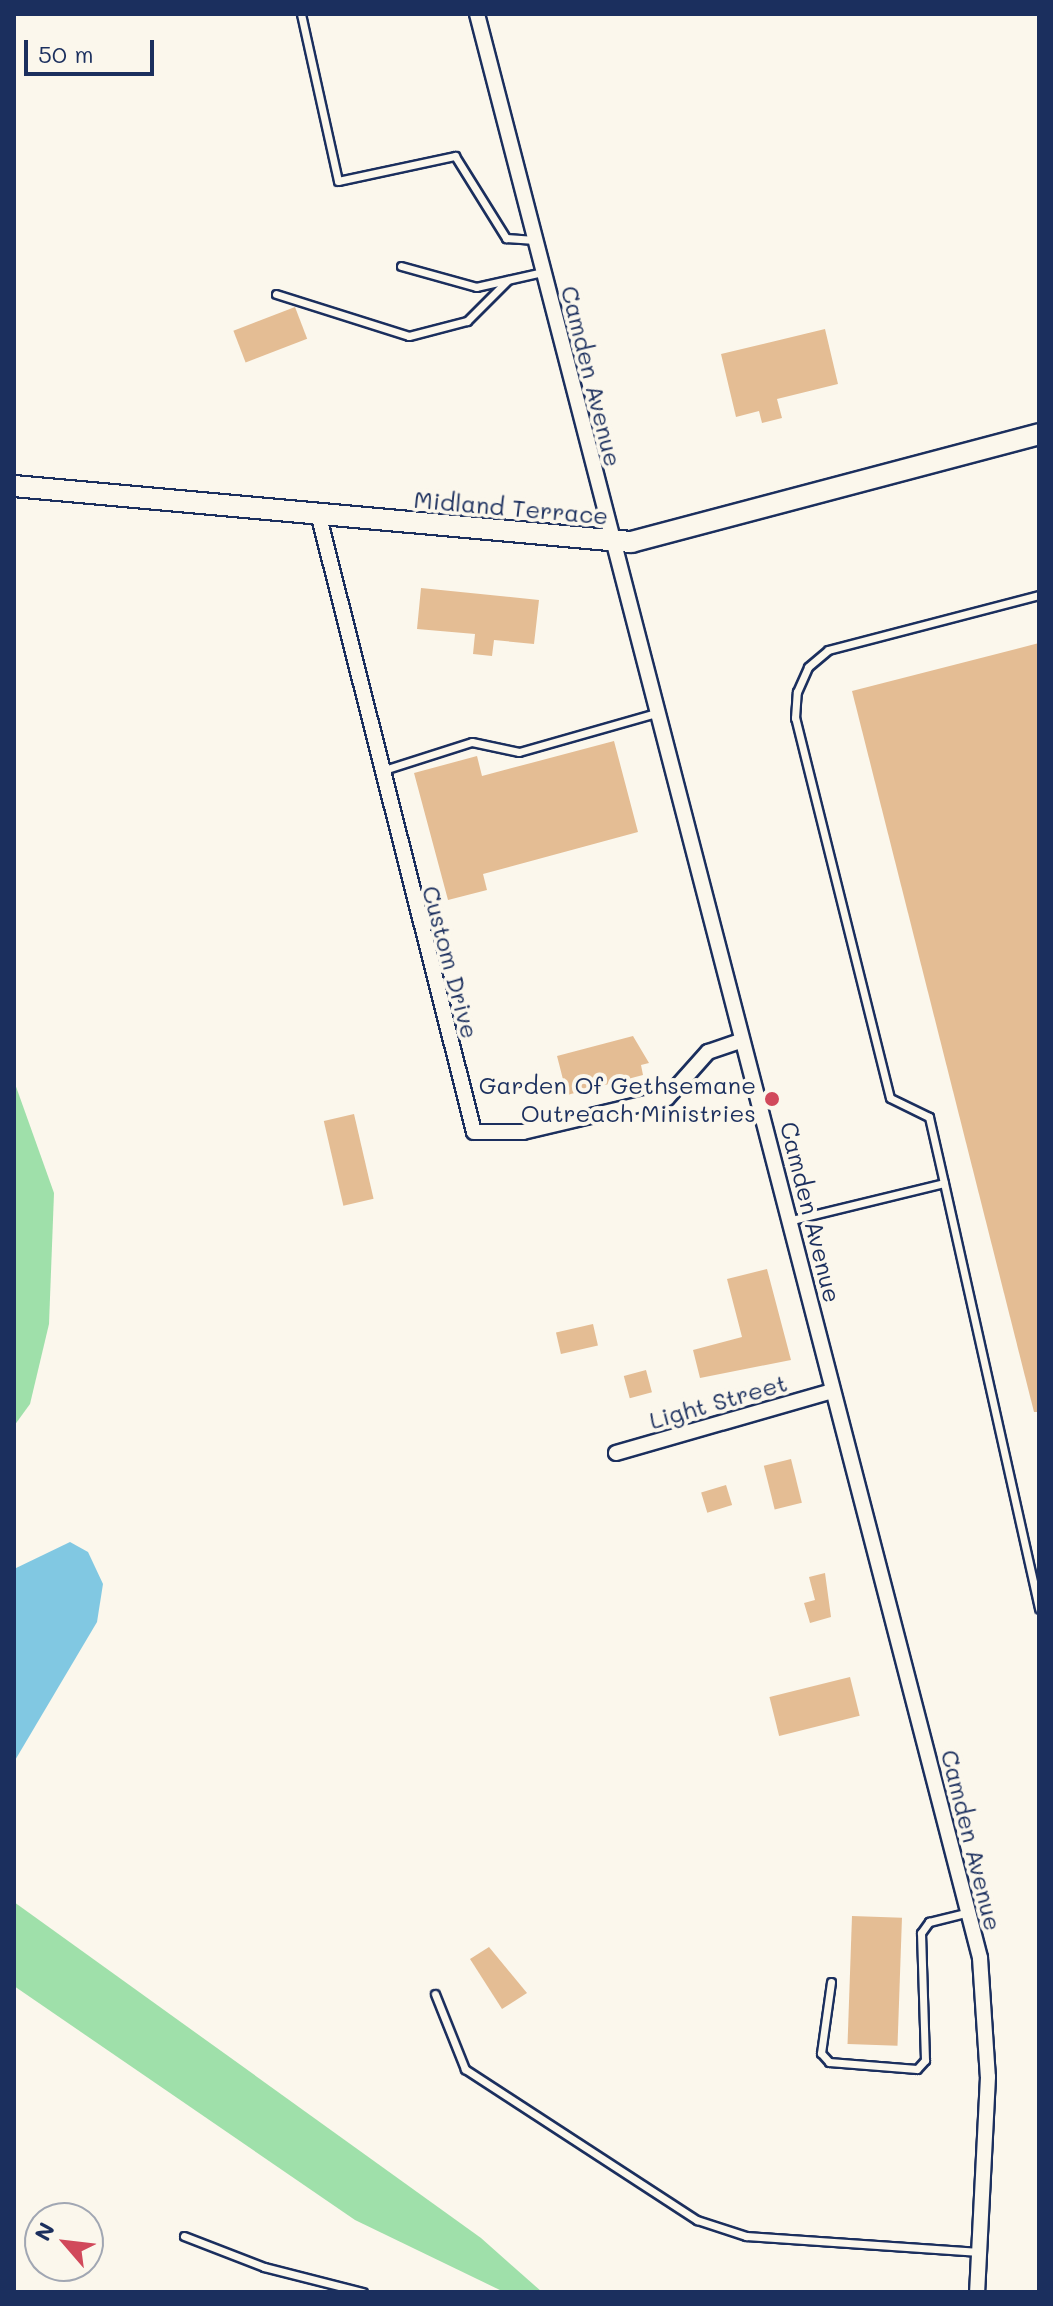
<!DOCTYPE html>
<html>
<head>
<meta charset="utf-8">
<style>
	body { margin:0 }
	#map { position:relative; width:1053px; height:2306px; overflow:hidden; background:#fbf7ec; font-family:Mali,sans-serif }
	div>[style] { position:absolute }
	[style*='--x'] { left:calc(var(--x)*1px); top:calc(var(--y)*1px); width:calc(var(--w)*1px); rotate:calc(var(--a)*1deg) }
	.green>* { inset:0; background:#9fe0aa }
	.water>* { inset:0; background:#81c8e2 }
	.building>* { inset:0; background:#e4bd94; transform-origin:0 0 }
	.roads { filter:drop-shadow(2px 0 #1b2f5e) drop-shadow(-2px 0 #1b2f5e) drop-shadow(0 2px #1b2f5e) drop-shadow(0 -2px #1b2f5e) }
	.lane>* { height:7px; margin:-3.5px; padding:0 3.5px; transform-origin:3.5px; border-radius:3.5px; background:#fbf7ec }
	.street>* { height:14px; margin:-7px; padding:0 7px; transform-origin:7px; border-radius:7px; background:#fbf7ec }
	.secondary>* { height:20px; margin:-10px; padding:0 10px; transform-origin:10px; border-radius:10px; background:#fbf7ec }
	.dots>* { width:22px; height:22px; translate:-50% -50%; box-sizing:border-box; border:4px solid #fbf7ec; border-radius:50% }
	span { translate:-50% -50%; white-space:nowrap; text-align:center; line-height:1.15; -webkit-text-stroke:8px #fbf7ec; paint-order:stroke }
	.street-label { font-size:24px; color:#1b2f5e }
	.poi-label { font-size:24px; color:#1b2f5e }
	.right { translate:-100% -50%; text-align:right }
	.frame { position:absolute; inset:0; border:16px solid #1b2f5e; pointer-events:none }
	.north { position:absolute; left:24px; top:2202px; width:80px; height:80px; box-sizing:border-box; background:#fbf7ec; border:2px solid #a1a7b3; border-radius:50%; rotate:298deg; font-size:22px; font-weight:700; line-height:32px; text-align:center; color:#1b2f5e }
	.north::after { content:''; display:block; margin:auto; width:28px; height:36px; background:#d1495b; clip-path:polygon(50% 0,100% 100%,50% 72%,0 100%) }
	.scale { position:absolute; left:24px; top:40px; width:130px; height:36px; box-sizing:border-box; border:4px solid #1b2f5e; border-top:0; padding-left:10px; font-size:24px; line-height:28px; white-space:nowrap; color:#1b2f5e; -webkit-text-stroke:6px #fbf7ec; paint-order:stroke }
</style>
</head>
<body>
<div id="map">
	<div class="green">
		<i style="clip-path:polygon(14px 1081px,54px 1193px,49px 1324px,30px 1404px,14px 1426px)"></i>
		<i style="clip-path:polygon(14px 1902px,481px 2238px,542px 2292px,504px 2292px,355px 2220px,14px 1986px)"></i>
	</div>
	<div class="water">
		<i style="clip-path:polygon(70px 1542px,88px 1552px,103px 1584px,97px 1622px,14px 1762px,14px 1569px)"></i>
	</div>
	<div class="building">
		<i style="left:295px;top:307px;width:34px;height:66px;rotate:69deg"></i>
		<i style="clip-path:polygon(825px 329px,838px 384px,777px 399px,782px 418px,762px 423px,759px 411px,736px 417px,721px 354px)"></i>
		<i style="clip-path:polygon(421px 588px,539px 600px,534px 644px,494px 640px,492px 656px,473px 654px,475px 634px,417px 629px)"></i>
		<i style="clip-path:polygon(1039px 643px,1039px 1412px,1034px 1412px,852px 691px)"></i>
		<i style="clip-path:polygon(614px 741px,638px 832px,483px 874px,487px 890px,448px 900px,414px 773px,477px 756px,482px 776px)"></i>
		<i style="clip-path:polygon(633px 1036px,649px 1063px,641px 1065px,643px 1075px,567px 1095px,557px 1056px)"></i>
		<i style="left:354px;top:1114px;width:87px;height:31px;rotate:77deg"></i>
		<i style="clip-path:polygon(767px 1269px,791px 1360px,700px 1378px,693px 1350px,742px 1337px,727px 1279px)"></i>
		<i style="left:593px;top:1324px;width:22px;height:38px;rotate:77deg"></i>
		<i style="left:646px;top:1370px;width:23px;height:23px;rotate:75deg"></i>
		<i style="left:791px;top:1459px;width:45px;height:28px;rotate:76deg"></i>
		<i style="left:726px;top:1485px;width:21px;height:26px;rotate:73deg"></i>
		<i style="clip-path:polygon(825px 1573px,831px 1617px,810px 1623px,804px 1603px,815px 1600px,809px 1577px)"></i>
		<i style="left:850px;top:1677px;width:40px;height:83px;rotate:76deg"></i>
		<i style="left:852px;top:1916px;width:50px;height:128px;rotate:2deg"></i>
		<i style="clip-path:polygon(489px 1947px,527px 1993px,502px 2009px,470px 1959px)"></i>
	</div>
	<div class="roads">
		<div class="lane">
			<i style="--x:301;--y:14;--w:171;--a:77.5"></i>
			<i style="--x:338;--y:181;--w:120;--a:-12.1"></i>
			<i style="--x:455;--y:156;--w:97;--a:58.1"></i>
			<i style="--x:506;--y:238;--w:29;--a:4"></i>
			<i style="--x:401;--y:266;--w:78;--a:15.6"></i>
			<i style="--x:476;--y:287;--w:69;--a:-12.6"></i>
			<i style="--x:276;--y:294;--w:139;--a:17.5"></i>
			<i style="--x:409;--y:336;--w:60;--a:-14.5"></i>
			<i style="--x:467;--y:321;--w:58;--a:-45"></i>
			<i style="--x:384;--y:770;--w:92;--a:-17.7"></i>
			<i style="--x:472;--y:742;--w:48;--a:12"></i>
			<i style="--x:519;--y:752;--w:142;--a:-15.9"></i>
			<i style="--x:944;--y:1183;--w:68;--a:-102.8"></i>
			<i style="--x:929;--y:1117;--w:43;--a:-154"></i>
			<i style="--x:890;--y:1098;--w:392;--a:-104"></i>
			<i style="--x:795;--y:718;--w:26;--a:-86"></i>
			<i style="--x:797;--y:692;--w:27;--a:-66"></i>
			<i style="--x:808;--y:667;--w:26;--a:-40"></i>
			<i style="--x:828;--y:650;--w:218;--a:-14.6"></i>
			<i style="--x:792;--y:1220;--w:156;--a:-13.7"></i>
			<i style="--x:944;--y:1183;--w:436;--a:77.4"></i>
			<i style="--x:831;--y:1982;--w:72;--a:98"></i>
			<i style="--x:821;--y:2053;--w:12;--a:48"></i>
			<i style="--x:829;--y:2062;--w:88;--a:4.5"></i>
			<i style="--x:917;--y:2069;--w:12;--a:-48"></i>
			<i style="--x:925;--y:2060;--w:127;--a:-91.8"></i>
			<i style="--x:921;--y:1933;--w:14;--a:-54"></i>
			<i style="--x:929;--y:1922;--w:41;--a:-14"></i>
			<i style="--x:435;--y:1994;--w:81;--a:68.2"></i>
			<i style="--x:465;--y:2069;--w:277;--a:33.1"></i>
			<i style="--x:697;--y:2220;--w:52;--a:18.1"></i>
			<i style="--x:746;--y:2236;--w:234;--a:3.9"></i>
			<i style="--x:184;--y:2236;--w:86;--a:21.2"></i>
			<i style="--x:264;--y:2267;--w:102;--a:14.2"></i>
		</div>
		<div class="street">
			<i style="--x:477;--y:14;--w:2008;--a:75.49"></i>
			<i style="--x:980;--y:1958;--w:119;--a:86.2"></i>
			<i style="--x:988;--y:2077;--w:215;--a:92.9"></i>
			<i style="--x:319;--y:517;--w:634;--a:75.85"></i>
			<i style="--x:474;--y:1132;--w:49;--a:0"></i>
			<i style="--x:523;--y:1132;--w:148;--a:-13.3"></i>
			<i style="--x:667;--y:1098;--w:62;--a:-48.3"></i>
			<i style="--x:708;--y:1052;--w:36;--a:-19"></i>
			<i style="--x:616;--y:1453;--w:225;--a:-16"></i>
		</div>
		<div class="secondary">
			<i style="--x:14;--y:486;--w:620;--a:5.19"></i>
			<i style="--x:631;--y:542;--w:422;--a:-14.8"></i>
		</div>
	</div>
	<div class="dots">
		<i style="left:772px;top:1099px;background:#d1495b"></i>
	</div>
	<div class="street-label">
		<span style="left:592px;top:376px;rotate:76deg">Camden Avenue</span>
		<span style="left:511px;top:507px;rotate:5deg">Midland Terrace</span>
		<span style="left:451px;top:962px;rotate:75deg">Custom Drive</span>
		<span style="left:811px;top:1212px;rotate:76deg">Camden Avenue</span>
		<span style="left:718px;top:1401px;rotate:-16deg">Light Street</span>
		<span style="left:972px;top:1840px;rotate:76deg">Camden Avenue</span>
	</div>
	<div class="poi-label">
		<span class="right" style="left:756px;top:1099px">Garden Of Gethsemane<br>Outreach Ministries</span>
	</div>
	<div class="frame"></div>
	<div class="north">N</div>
	<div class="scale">50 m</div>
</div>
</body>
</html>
